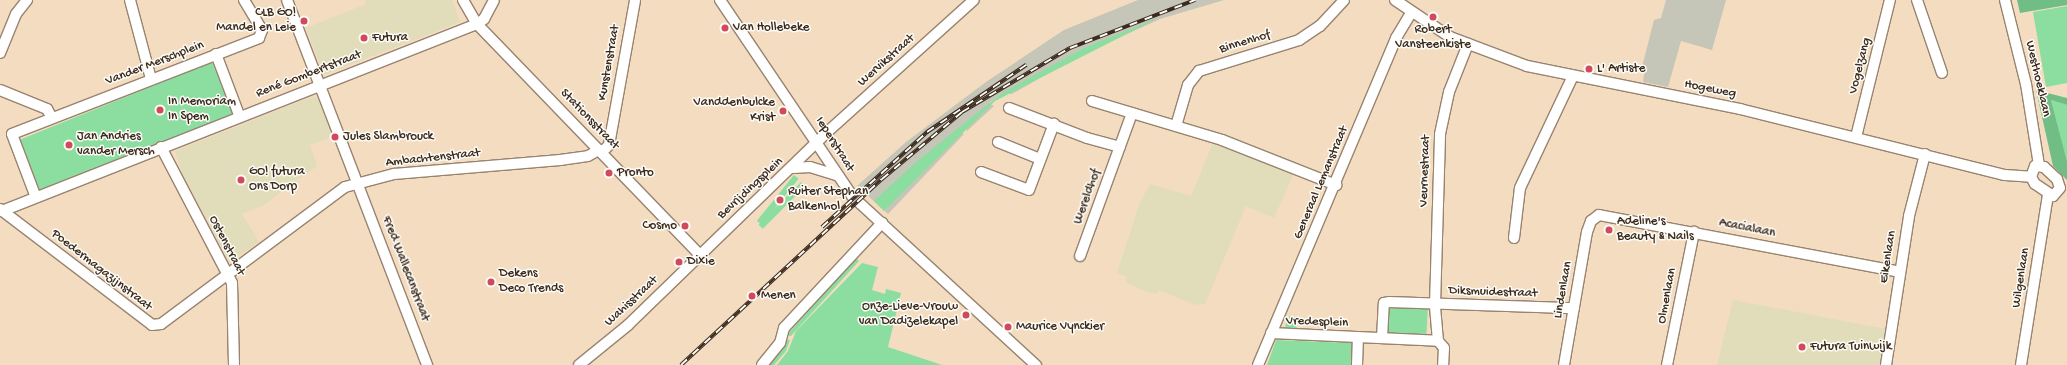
<!DOCTYPE html>
<html>
<head>
<meta charset="utf-8">
<style>
	body { margin:0 }
	#map { position:relative; width:2067px; height:365px; overflow:hidden; background:#f4dcc0; font-family:"Gochi Hand",sans-serif }
	div>[style] { position:absolute }
	[style*='--x'] { left:calc(var(--x)*1px); top:calc(var(--y)*1px); width:calc(var(--w)*1px); rotate:calc(var(--a)*1deg) }
	.built>* { inset:0; background:#e1dcba }
	.industrial>* { inset:0; background:#c5c5b8 }
	.green>* { inset:0; background:#8bde9f; transform-origin:0 0 }
	.forest>* { inset:0; background:#70bd86 }
	.roads { filter:drop-shadow(1px 0 #98836f) drop-shadow(-1px 0 #98836f) drop-shadow(0 1px #98836f) drop-shadow(0 -1px #98836f) }
	.minor>* { height:10px; margin:-5px; padding:0 5px; transform-origin:5px; border-radius:5px; background:#fff }
	.rail>* { height:4px; margin-top:-2px; transform-origin:0; background:repeating-linear-gradient(90deg,#fdfcf7 0 8px,#3b2a1e 0 16px); box-sizing:border-box; border-block:1px solid #3b2a1e }
	.dots>* { width:11px; height:11px; translate:-50% -50%; box-sizing:border-box; border:2px solid #fdfcf7; border-radius:50% }
	span { translate:-50% -50%; white-space:nowrap; text-align:center; line-height:1.15; -webkit-text-stroke:3px #fdfcf7; paint-order:stroke }
	.poi-label { font-size:13px; color:#3b2a1e }
	.right { translate:-100% -50%; text-align:right }
	.left { translate:0 -50%; text-align:left }
	.street-label { font-size:13px; color:#3b2a1e }
</style>
</head>
<body>
<div id="map">
	<div class="built">
		<i style="clip-path:polygon(365px 0,452px 0,460px 22px,324px 75px,306px 28px,366px 4px)"></i>
		<i style="clip-path:polygon(314px 96px,320px 101px,334px 136px,310px 145px,317px 166px,264px 205px,242px 214px,259px 242px,229px 262px,182px 173px,175px 151px)"></i>
		<i style="clip-path:polygon(1213px 143px,1294px 173px,1274px 218px,1246px 206px,1205px 304px,1195px 305px,1159px 290px,1157px 294px,1147px 292px,1125px 282px,1127px 277px,1117px 273px,1140px 202px,1150px 184px,1191px 196px)"></i>
		<i style="clip-path:polygon(1733px 300px,1886px 329px,1880px 365px,1717px 365px)"></i>
	</div>
	<div class="industrial">
		<i style="clip-path:polygon(1138px 0,1224px 0,1160px 19px,1077px 57px,1012px 94px,1002px 93px,989px 103px,994px 106px,967px 131px,964px 124px,956px 131px,964px 134px,888px 214px,857px 186px,906px 142px,986px 82px,1064px 30px)"></i>
		<i style="clip-path:polygon(1666px 0,1726px 0,1712px 50px,1681px 41px,1668px 87px,1643px 82px,1645px 68px,1642px 67px,1654px 20px,1661px 18px)"></i>
	</div>
	<div class="green">
		<i style="clip-path:polygon(2067px 6px,2067px 83px,2046px 87px,2033px 12px)"></i>
		<i style="clip-path:polygon(1160px 17px,995px 101px,884px 211px,874px 201px,915px 163px,1002px 93px,1084px 48px)"></i>
		<i style="left:212px;top:62px;width:56px;height:212px;rotate:68deg"></i>
		<i style="clip-path:polygon(2051px 100px,2067px 105px,2067px 162px,2066px 161px)"></i>
		<i style="left:794px;top:175px;width:6px;height:59px;rotate:39deg"></i>
		<i style="left:801px;top:182px;width:6px;height:60px;rotate:45deg"></i>
		<i style="clip-path:polygon(856px 258px,859px 261px,791px 336px,787px 335px)"></i>
		<i style="clip-path:polygon(862px 263px,878px 267px,872px 290px,885px 294px,886px 289px,901px 293px,888px 347px,942px 365px,777px 365px,788px 351px,796px 331px)"></i>
		<i style="left:1388px;top:304px;width:40px;height:31px;rotate:3deg"></i>
		<i style="clip-path:polygon(1290px 315px,1298px 330px,1288px 329px,1285px 326px)"></i>
		<i style="clip-path:polygon(786px 340px,790px 340px,786px 351px,774px 365px,768px 365px)"></i>
		<i style="clip-path:polygon(1276px 340px,1352px 343px,1354px 365px,1267px 365px)"></i>
	</div>
	<div class="forest">
		<i style="clip-path:polygon(2017px 0,2067px 0,2067px 5px,2020px 13px)"></i>
		<i style="clip-path:polygon(2036px 90px,2067px 98px,2067px 105px,2051px 100px,2067px 162px,2067px 180px,2053px 166px)"></i>
	</div>
	<div class="roads">
		<div class="minor">
			<i style="--x:130;--y:0;--w:82;--a:75.1"></i>
			<i style="--x:287;--y:0;--w:391;--a:69"></i>
			<i style="--x:463;--y:0;--w:28;--a:60"></i>
			<i style="--x:477;--y:24;--w:321;--a:46"></i>
			<i style="--x:720;--y:0;--w:236;--a:56"></i>
			<i style="--x:852;--y:196;--w:250;--a:42.6"></i>
			<i style="--x:1395;--y:0;--w:66;--a:33.9"></i>
			<i style="--x:1450;--y:37;--w:82;--a:20.6"></i>
			<i style="--x:1527;--y:66;--w:217;--a:11.4"></i>
			<i style="--x:1740;--y:109;--w:273;--a:14"></i>
			<i style="--x:2005;--y:175;--w:26;--a:4"></i>
			<i style="--x:1917;--y:0;--w:77;--a:71.1"></i>
			<i style="--x:2005;--y:0;--w:87;--a:76"></i>
			<i style="--x:2026;--y:84;--w:82;--a:80.9"></i>
			<i style="--x:0;--y:53;--w:42;--a:-67.7"></i>
			<i style="--x:16;--y:14;--w:18;--a:-52"></i>
			<i style="--x:216;--y:54;--w:65;--a:69.3"></i>
			<i style="--x:0;--y:90;--w:51;--a:22"></i>
			<i style="--x:47;--y:109;--w:10;--a:61"></i>
			<i style="--x:1092;--y:101;--w:136;--a:16.7"></i>
			<i style="--x:1222;--y:140;--w:123;--a:21.5"></i>
			<i style="--x:1009;--y:108;--w:84;--a:21"></i>
			<i style="--x:1087;--y:138;--w:34;--a:15"></i>
			<i style="--x:1176;--y:126;--w:43;--a:-73.7"></i>
			<i style="--x:1188;--y:85;--w:18;--a:-52"></i>
			<i style="--x:1199;--y:71;--w:105;--a:-17.2"></i>
			<i style="--x:1299;--y:40;--w:25;--a:-34"></i>
			<i style="--x:1320;--y:26;--w:35;--a:-47"></i>
			<i style="--x:1856;--y:137;--w:141;--a:-76.1"></i>
			<i style="--x:998;--y:142;--w:45;--a:22"></i>
			<i style="--x:161;--y:147;--w:153;--a:62.4"></i>
			<i style="--x:232;--y:283;--w:82;--a:88.6"></i>
			<i style="--x:602;--y:152;--w:10;--a:-45"></i>
			<i style="--x:609;--y:145;--w:147;--a:-79.8"></i>
			<i style="--x:2035;--y:166;--w:9;--a:6"></i>
			<i style="--x:2044;--y:167;--w:18;--a:43"></i>
			<i style="--x:2057;--y:179;--w:9;--a:72"></i>
			<i style="--x:2060;--y:188;--w:11;--a:131"></i>
			<i style="--x:2053;--y:196;--w:22;--a:-146"></i>
			<i style="--x:2035;--y:184;--w:8;--a:-120"></i>
			<i style="--x:2031;--y:177;--w:12;--a:-70"></i>
			<i style="--x:793;--y:168;--w:17;--a:-3"></i>
			<i style="--x:810;--y:167;--w:28;--a:17"></i>
			<i style="--x:981;--y:172;--w:51;--a:20.6"></i>
			<i style="--x:1029;--y:190;--w:71;--a:-69.3"></i>
			<i style="--x:35;--y:195;--w:65;--a:-110.7"></i>
			<i style="--x:12;--y:134;--w:265;--a:-21.2"></i>
			<i style="--x:259;--y:38;--w:9;--a:-69"></i>
			<i style="--x:262;--y:30;--w:35;--a:-121"></i>
			<i style="--x:0;--y:209;--w:191;--a:37.3"></i>
			<i style="--x:152;--y:325;--w:9;--a:-6"></i>
			<i style="--x:161;--y:324;--w:229;--a:-36.7"></i>
			<i style="--x:345;--y:187;--w:51;--a:-14.9"></i>
			<i style="--x:394;--y:174;--w:167;--a:-4.8"></i>
			<i style="--x:560;--y:160;--w:28;--a:-8"></i>
			<i style="--x:588;--y:156;--w:13;--a:-29"></i>
			<i style="--x:2;--y:211;--w:510;--a:-21.49"></i>
			<i style="--x:477;--y:24;--w:9;--a:-36"></i>
			<i style="--x:484;--y:19;--w:21;--a:-62"></i>
			<i style="--x:1514;--y:238;--w:50;--a:-83.2"></i>
			<i style="--x:1520;--y:188;--w:124;--a:-64.7"></i>
			<i style="--x:1080;--y:256;--w:152;--a:-70"></i>
			<i style="--x:1271;--y:333;--w:167;--a:2.7"></i>
			<i style="--x:1382;--y:338;--w:35;--a:-87"></i>
			<i style="--x:1384;--y:303;--w:5;--a:-11"></i>
			<i style="--x:1389;--y:302;--w:185;--a:1.9"></i>
			<i style="--x:1438;--y:341;--w:36;--a:-95"></i>
			<i style="--x:1435;--y:305;--w:171;--a:-88.3"></i>
			<i style="--x:1440;--y:134;--w:43;--a:-77.9"></i>
			<i style="--x:1449;--y:92;--w:52;--a:-68.4"></i>
			<i style="--x:1438;--y:341;--w:9;--a:49"></i>
			<i style="--x:1444;--y:348;--w:17;--a:93"></i>
			<i style="--x:579;--y:365;--w:63;--a:-39.2"></i>
			<i style="--x:628;--y:325;--w:274;--a:-44.1"></i>
			<i style="--x:825;--y:134;--w:200;--a:-42"></i>
			<i style="--x:762;--y:365;--w:28;--a:-51"></i>
			<i style="--x:780;--y:343;--w:16;--a:-75"></i>
			<i style="--x:784;--y:328;--w:144;--a:-47"></i>
			<i style="--x:1258;--y:365;--w:355;--a:-67.1"></i>
			<i style="--x:1396;--y:38;--w:29;--a:-59"></i>
			<i style="--x:1357;--y:365;--w:28;--a:-88"></i>
			<i style="--x:1564;--y:365;--w:135;--a:-80.2"></i>
			<i style="--x:1587;--y:232;--w:12;--a:-70"></i>
			<i style="--x:1591;--y:221;--w:10;--a:-37"></i>
			<i style="--x:1599;--y:215;--w:306;--a:10.7"></i>
			<i style="--x:1667;--y:365;--w:136;--a:-78.5"></i>
			<i style="--x:1886;--y:365;--w:151;--a:-81.2"></i>
			<i style="--x:1909;--y:216;--w:64;--a:-75.5"></i>
			<i style="--x:2021;--y:365;--w:172;--a:-81"></i>
		</div>
	</div>
	<div class="rail">
		<i style="--x:822;--y:227;--w:142;--a:-42.1"></i>
		<i style="--x:927;--y:132;--w:120;--a:-34.1"></i>
		<i style="--x:681;--y:365;--w:274;--a:-42.8"></i>
		<i style="--x:882;--y:179;--w:104;--a:-39.9"></i>
		<i style="--x:962;--y:112;--w:126;--a:-30.7"></i>
		<i style="--x:1070;--y:48;--w:134;--a:-21"></i>
	</div>
	<div class="dots">
		<i style="left:1433px;top:17px;background:#d1495b"></i>
		<i style="left:304px;top:21px;background:#d1495b"></i>
		<i style="left:725px;top:28px;background:#d1495b"></i>
		<i style="left:364px;top:38px;background:#d1495b"></i>
		<i style="left:1589px;top:69px;background:#d1495b"></i>
		<i style="left:160px;top:110px;background:#d1495b"></i>
		<i style="left:783px;top:111px;background:#d1495b"></i>
		<i style="left:335px;top:137px;background:#d1495b"></i>
		<i style="left:69px;top:145px;background:#d1495b"></i>
		<i style="left:609px;top:173px;background:#d1495b"></i>
		<i style="left:241px;top:180px;background:#d1495b"></i>
		<i style="left:780px;top:200px;background:#d1495b"></i>
		<i style="left:685px;top:226px;background:#d1495b"></i>
		<i style="left:1609px;top:230px;background:#d1495b"></i>
		<i style="left:679px;top:262px;background:#d1495b"></i>
		<i style="left:491px;top:282px;background:#d1495b"></i>
		<i style="left:752px;top:296px;background:#d1495b"></i>
		<i style="left:966px;top:315px;background:#d1495b"></i>
		<i style="left:1008px;top:327px;background:#d1495b"></i>
		<i style="left:1802px;top:347px;background:#d1495b"></i>
	</div>
	<div class="poi-label">
		<span class="right" style="left:296px;top:21px">CLB GO!<br>Mandel en Leie</span>
		<span class="left" style="left:733px;top:28px">Van Hollebeke</span>
		<span style="left:1433px;top:38px">Robert<br>Vansteenkiste</span>
		<span class="left" style="left:372px;top:38px">Futura</span>
		<span class="left" style="left:1597px;top:69px">L' Artiste</span>
		<span class="left" style="left:168px;top:110px">In Memoriam<br>In Spem</span>
		<span class="right" style="left:775px;top:111px">Vanddenbulcke<br>Krist</span>
		<span class="left" style="left:343px;top:137px">Jules Slambrouck</span>
		<span class="left" style="left:77px;top:145px">Jan Andries<br>vander Mersch</span>
		<span class="left" style="left:249px;top:180px">GO! futura<br>Ons Dorp</span>
		<span class="left" style="left:617px;top:173px">Pronto</span>
		<span class="left" style="left:788px;top:200px">Ruiter Stephan<br>Balkenhol</span>
		<span class="left" style="left:1617px;top:230px">Adeline's<br>Beauty &amp; Nails</span>
		<span class="right" style="left:677px;top:226px">Cosmo</span>
		<span class="left" style="left:687px;top:262px">Dixie</span>
		<span class="left" style="left:499px;top:282px">Dekens<br>Deco Trends</span>
		<span class="left" style="left:761px;top:296px">Menen</span>
		<span class="right" style="left:958px;top:315px">Onze-Lieve-Vrouw<br>van Dadizelekapel</span>
		<span class="left" style="left:1016px;top:327px">Maurice Vynckier</span>
		<span class="left" style="left:1810px;top:347px">Futura Tuinwijk</span>
	</div>
	<div class="street-label">
		<span style="left:1245px;top:43px;rotate:-17deg">Binnenhof</span>
		<span style="left:887px;top:61px;rotate:-42deg">Wervikstraat</span>
		<span style="left:610px;top:63px;rotate:-80deg">Kunstenstraat</span>
		<span style="left:155px;top:64px;rotate:-21deg">Vander Merschplein</span>
		<span style="left:1861px;top:66px;rotate:-76deg">Vogelzang</span>
		<span style="left:309px;top:75px;rotate:-21deg">René Gombertstraat</span>
		<span style="left:2037px;top:79px;rotate:77deg">Westhoeklaan</span>
		<span style="left:1710px;top:90px;rotate:11deg">Hogeweg</span>
		<span style="left:589px;top:120px;rotate:46deg">Stationsstraat</span>
		<span style="left:834px;top:145px;rotate:58deg">Ieperstraat</span>
		<span style="left:433px;top:159px;rotate:-6deg">Ambachtenstraat</span>
		<span style="left:1426px;top:171px;rotate:-88deg">Veurnestraat</span>
		<span style="left:1322px;top:183px;rotate:-67deg">Generaal Lemanstraat</span>
		<span style="left:751px;top:189px;rotate:-43deg">Bevrijdingsplein</span>
		<span style="left:1088px;top:197px;rotate:-70deg">Wereldhof</span>
		<span style="left:1747px;top:229px;rotate:11deg">Acacialaan</span>
		<span style="left:226px;top:246px;rotate:63deg">Ostenstraat</span>
		<span style="left:1889px;top:257px;rotate:-81deg">Eikenlaan</span>
		<span style="left:405px;top:269px;rotate:69deg">Fred Wallecanstraat</span>
		<span style="left:101px;top:271px;rotate:38deg">Poedermagazijnstraat</span>
		<span style="left:2022px;top:278px;rotate:-81deg">Wilgenlaan</span>
		<span style="left:1564px;top:290px;rotate:-80deg">Lindenlaan</span>
		<span style="left:1493px;top:293px;rotate:2deg">Diksmuidestraat</span>
		<span style="left:1668px;top:296px;rotate:-79deg">Olmenlaan</span>
		<span style="left:632px;top:302px;rotate:-43deg">Wahisstraat</span>
		<span style="left:1317px;top:323px;rotate:2deg">Vredesplein</span>
	</div>
</div>
</body>
</html>
